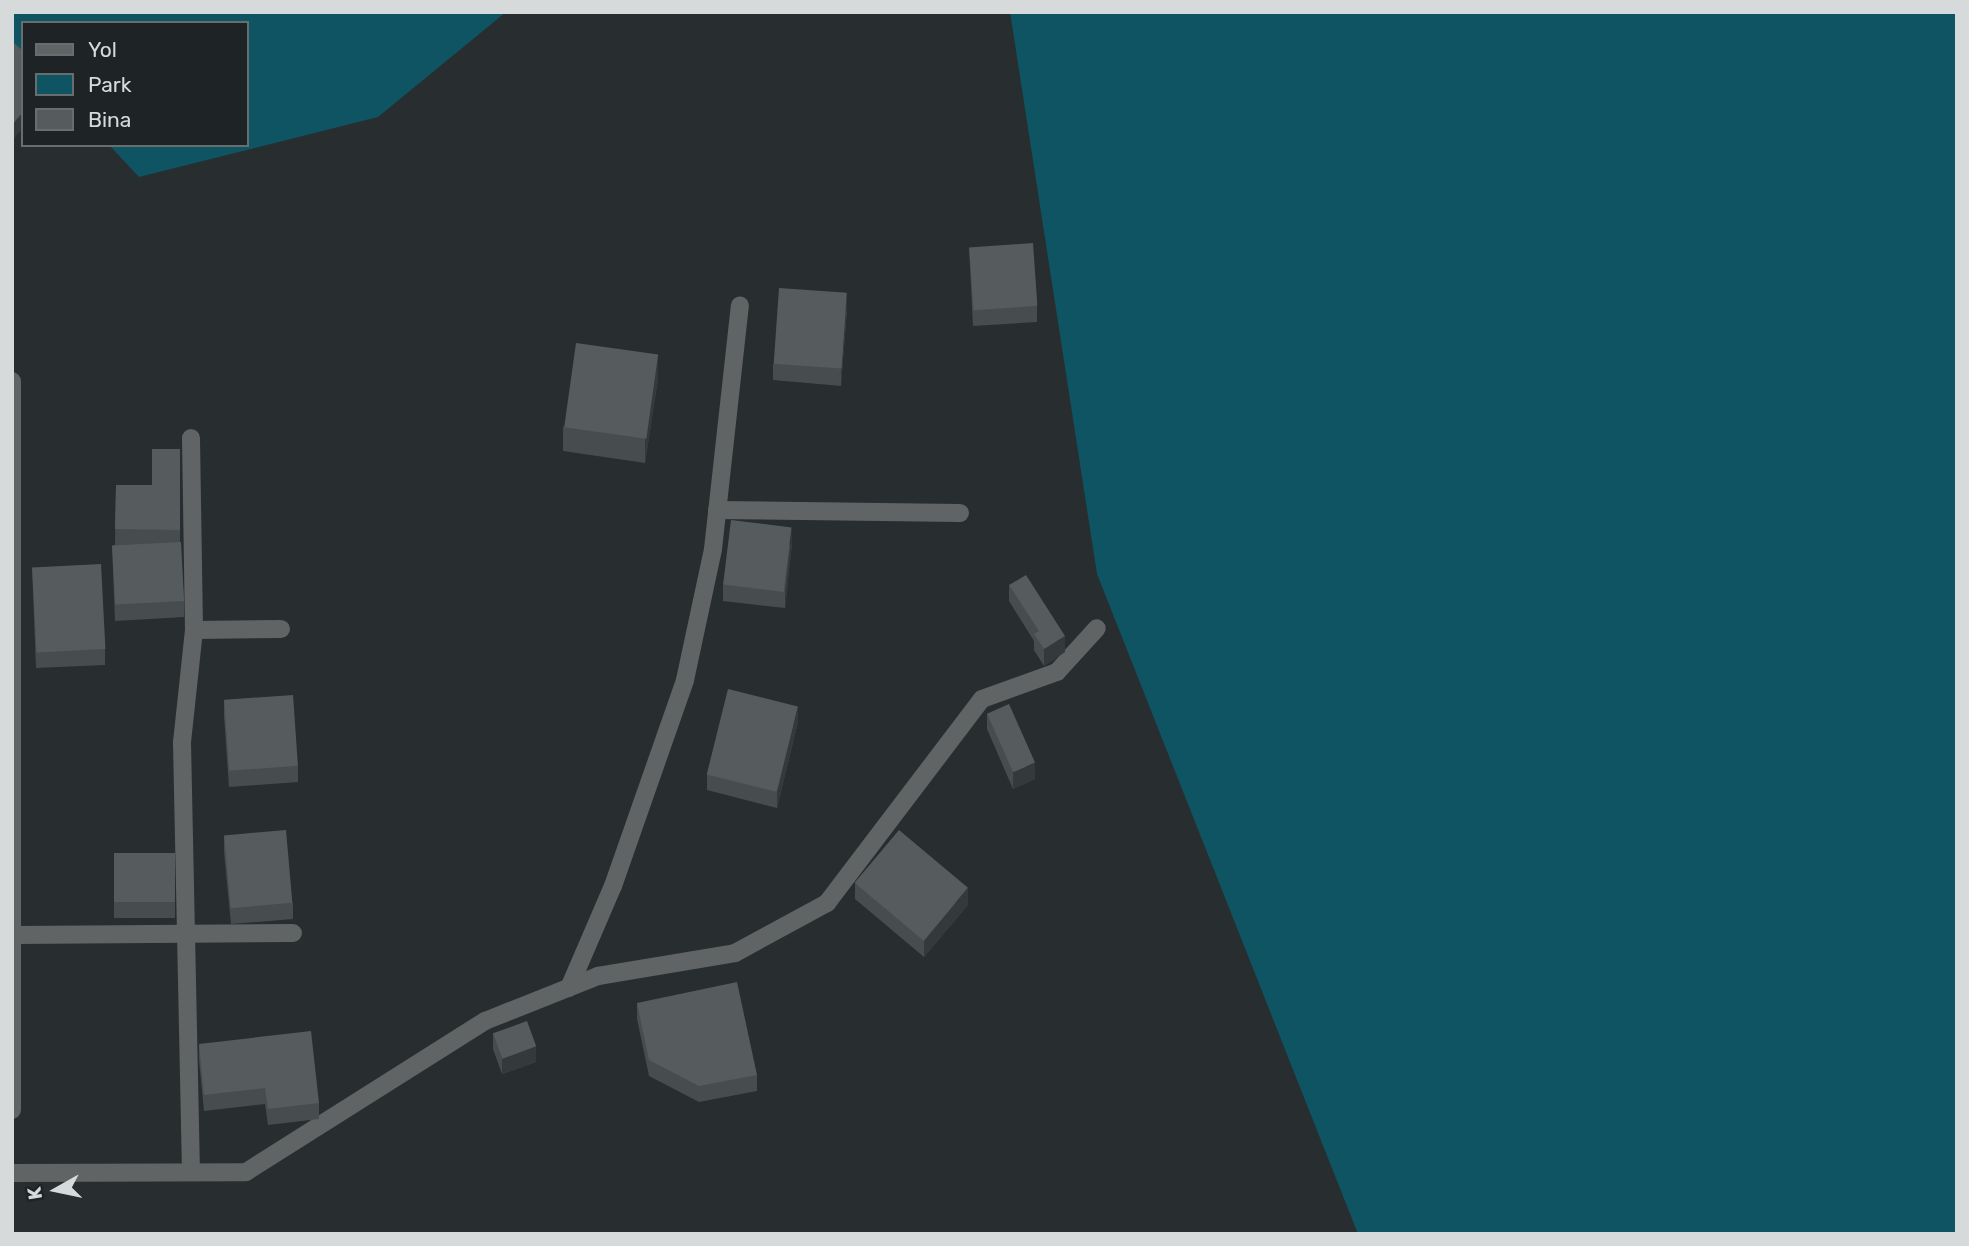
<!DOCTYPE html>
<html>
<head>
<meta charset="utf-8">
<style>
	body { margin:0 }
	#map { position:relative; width:1969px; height:1246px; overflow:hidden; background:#282d2f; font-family:Rubik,sans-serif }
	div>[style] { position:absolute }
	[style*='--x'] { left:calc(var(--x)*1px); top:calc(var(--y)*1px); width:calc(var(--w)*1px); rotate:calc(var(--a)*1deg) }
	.green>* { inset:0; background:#0f5462 }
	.service>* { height:18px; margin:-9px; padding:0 9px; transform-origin:9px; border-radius:9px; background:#616465 }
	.minor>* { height:18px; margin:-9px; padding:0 9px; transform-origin:9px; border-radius:9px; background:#616465 }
	.wall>* { inset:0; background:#474d4e; transform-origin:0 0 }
	.shaded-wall>* { inset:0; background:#343a3b }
	.building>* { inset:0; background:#565c5d; transform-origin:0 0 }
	span { translate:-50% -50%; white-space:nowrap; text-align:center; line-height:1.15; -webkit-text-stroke:7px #1e2425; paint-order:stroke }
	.frame { position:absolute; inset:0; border:14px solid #d6dadb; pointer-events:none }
	.legend { position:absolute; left:21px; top:21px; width:228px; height:126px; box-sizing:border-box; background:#1e2425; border:2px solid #686d6e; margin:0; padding:9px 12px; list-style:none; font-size:21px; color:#d6dadb }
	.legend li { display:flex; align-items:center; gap:14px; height:35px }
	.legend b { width:35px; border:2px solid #686d6e }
	.north { position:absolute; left:21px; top:1155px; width:70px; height:70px; -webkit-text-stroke:5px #1e2425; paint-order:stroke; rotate:261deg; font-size:19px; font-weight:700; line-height:28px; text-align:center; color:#d6dadb }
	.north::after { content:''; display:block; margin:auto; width:24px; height:32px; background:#d6dadb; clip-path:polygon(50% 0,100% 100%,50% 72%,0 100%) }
</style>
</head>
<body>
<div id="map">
	<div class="green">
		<i style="clip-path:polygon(12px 12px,506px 12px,378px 117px,139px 177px,109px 145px,247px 145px,247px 23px,23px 23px,23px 53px,12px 42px)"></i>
		<i style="clip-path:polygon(1010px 12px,1957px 12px,1957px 1234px,1358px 1234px,1097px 574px)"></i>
	</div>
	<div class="service">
		<i style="--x:191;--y:438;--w:192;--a:89.1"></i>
		<i style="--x:194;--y:630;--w:114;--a:96.1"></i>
		<i style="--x:182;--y:743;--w:429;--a:88.8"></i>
		<i style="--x:717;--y:510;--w:243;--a:0.7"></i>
		<i style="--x:194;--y:630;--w:87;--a:-0.7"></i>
		<i style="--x:14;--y:935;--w:279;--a:-0.4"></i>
		<i style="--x:569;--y:988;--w:111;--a:-66.7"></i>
		<i style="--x:613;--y:886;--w:218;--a:-70.7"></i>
		<i style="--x:685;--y:680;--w:134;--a:-77.9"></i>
		<i style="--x:713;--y:549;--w:245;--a:-83.7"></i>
		<i style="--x:12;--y:1173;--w:234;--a:-0.2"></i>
		<i style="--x:246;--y:1172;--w:283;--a:-32.3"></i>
		<i style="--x:485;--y:1021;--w:122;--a:-21.7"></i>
		<i style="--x:598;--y:976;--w:139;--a:-9.5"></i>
		<i style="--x:735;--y:953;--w:105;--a:-28.5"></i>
		<i style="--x:827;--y:903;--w:256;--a:-52.8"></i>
		<i style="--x:982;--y:699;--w:80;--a:-19.8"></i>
		<i style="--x:1057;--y:672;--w:59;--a:-47.7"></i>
	</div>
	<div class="minor">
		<i style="--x:12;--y:381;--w:729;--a:90"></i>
	</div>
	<div class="wall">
		<i style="clip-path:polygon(969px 247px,1037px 306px,1037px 322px,973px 326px)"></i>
		<i style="clip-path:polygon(847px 309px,841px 386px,773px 380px,773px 364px)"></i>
		<i style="clip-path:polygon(658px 379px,645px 463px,563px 451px,563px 427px)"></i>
		<i style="clip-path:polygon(180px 449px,180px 542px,184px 601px,184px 617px,115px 621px,112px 546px,115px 545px,116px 485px,152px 485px)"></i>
		<i style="clip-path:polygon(792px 543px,785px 608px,723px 601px,723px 585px)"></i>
		<i style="clip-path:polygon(32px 567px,105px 649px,105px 665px,36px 668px)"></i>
		<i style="clip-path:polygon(1009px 585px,1065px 652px,1044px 666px,1034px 650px,1034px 641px,1009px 601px)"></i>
		<i style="clip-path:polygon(224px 700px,298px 766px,298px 782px,229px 787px,224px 716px)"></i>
		<i style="clip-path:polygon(987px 713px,1035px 779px,1013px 789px,987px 729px)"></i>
		<i style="clip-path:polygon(798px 722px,777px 808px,707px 790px,707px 774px)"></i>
		<i style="clip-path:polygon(224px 835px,293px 903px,293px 919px,231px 924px,224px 852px)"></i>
		<i style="left:114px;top:853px;width:61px;height:65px"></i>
		<i style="clip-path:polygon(855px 883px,968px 905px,924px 957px,855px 899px)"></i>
		<i style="clip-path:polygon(637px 1003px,757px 1075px,757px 1091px,699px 1102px,649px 1076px,637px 1019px)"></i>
		<i style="clip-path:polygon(493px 1033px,536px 1062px,502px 1074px,493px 1049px)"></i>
		<i style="clip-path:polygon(199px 1044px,319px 1103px,319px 1119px,268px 1125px,265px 1104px,204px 1111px,199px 1060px)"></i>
	</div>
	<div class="shaded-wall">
		<i style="clip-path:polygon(23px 112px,23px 128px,13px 140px,13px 124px)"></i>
		<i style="clip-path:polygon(847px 293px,847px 309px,841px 386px,841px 369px)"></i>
		<i style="clip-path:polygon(658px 355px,658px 379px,645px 463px,645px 439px)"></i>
		<i style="clip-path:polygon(792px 527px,792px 543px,785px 608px,785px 592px)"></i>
		<i style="clip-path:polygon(1065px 636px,1065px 652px,1044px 666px,1044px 649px)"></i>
		<i style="clip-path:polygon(798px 706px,798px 722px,777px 808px,777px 792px)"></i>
		<i style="clip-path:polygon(1035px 763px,1035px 779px,1013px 789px,1013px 772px)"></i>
		<i style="clip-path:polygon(968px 888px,968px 905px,924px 957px,924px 941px)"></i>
		<i style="clip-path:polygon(536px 1046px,536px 1062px,502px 1074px,502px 1058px)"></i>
	</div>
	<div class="building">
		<i style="clip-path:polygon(12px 41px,23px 51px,23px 112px,13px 124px)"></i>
		<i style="left:1033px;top:243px;width:63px;height:64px;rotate:86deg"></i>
		<i style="left:779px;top:288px;width:68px;height:76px;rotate:4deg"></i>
		<i style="left:576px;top:343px;width:83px;height:85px;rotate:8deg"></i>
		<i style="clip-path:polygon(152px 449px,180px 449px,180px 530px,115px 529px,116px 485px,152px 485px)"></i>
		<i style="left:731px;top:520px;width:61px;height:65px;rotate:7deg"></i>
		<i style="left:181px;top:542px;width:59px;height:69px;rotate:87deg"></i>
		<i style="left:101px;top:564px;width:85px;height:69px;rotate:87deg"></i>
		<i style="clip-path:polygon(1026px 575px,1065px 636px,1044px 649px,1034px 634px,1039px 631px,1009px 585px)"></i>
		<i style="left:728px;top:689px;width:72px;height:88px;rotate:14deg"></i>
		<i style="left:293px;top:695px;width:71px;height:69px;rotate:86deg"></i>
		<i style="left:1009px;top:704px;width:64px;height:24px;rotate:66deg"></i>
		<i style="left:286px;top:830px;width:73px;height:62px;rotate:85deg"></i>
		<i style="left:899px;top:830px;width:90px;height:69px;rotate:40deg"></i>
		<i style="left:114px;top:853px;width:61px;height:49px"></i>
		<i style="clip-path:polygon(737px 982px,757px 1075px,699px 1086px,649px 1060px,637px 1003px)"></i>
		<i style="left:527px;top:1021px;width:27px;height:36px;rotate:70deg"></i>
		<i style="clip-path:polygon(311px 1031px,319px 1103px,268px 1109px,265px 1088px,204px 1095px,199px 1044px)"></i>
	</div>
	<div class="frame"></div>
	<ul class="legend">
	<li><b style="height:9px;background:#616465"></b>Yol</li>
	<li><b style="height:19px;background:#0f5462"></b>Park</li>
	<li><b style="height:19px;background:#565c5d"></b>Bina</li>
	</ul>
	<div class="north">K</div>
</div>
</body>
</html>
